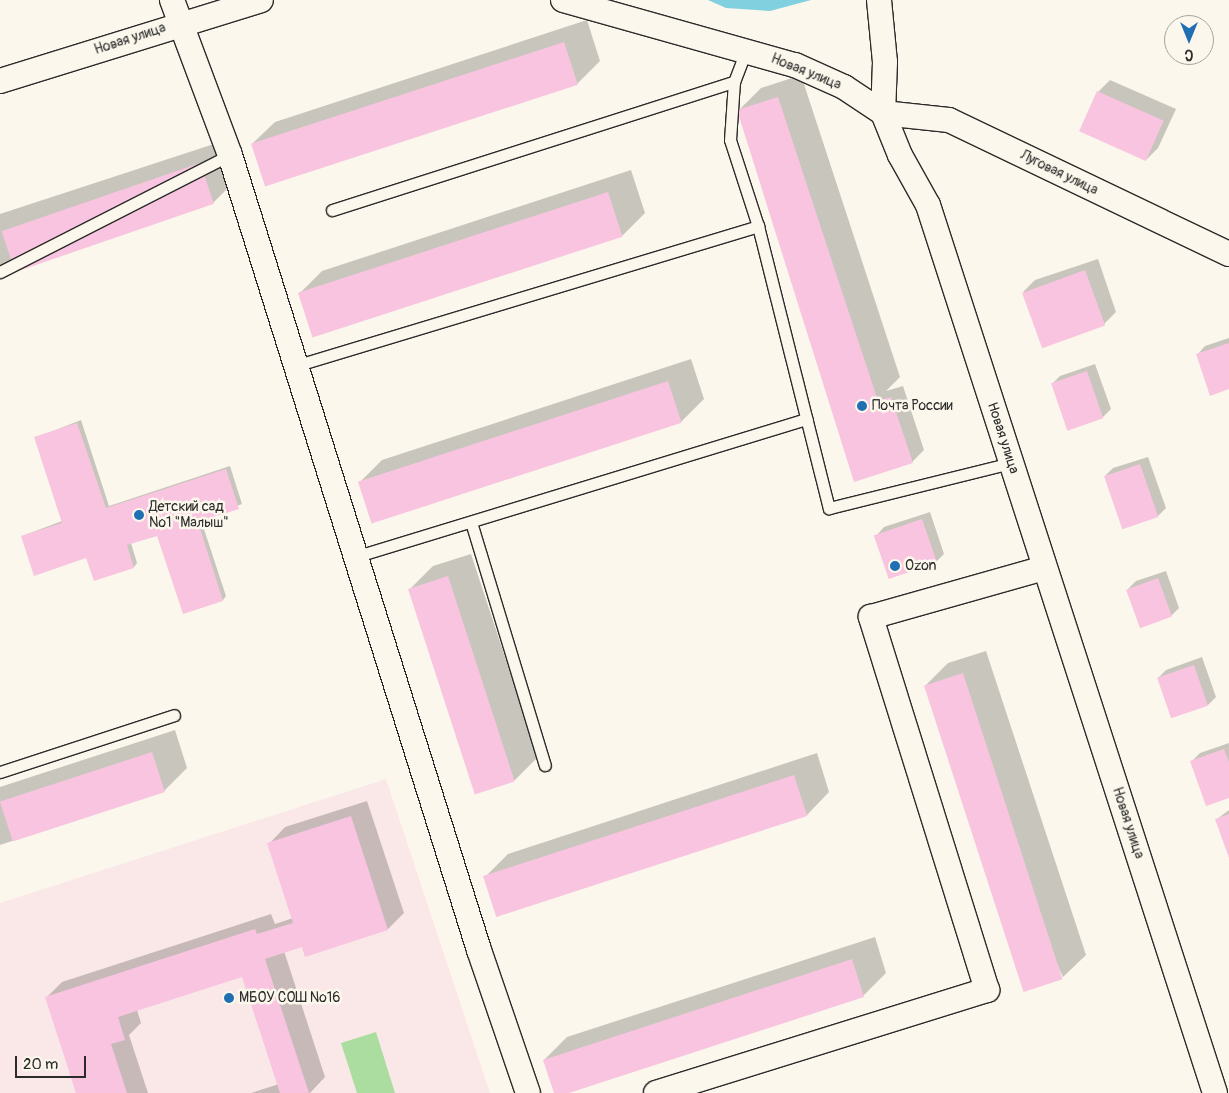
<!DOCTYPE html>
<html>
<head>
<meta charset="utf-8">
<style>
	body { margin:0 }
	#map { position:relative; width:1229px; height:1093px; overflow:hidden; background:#fbf7ec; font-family:Pangolin,sans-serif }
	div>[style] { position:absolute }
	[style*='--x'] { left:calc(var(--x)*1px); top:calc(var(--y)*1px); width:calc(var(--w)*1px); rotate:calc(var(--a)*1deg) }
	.built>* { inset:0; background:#fae8e8 }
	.green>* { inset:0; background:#aadd9f }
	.water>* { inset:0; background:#81d0df }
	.shadow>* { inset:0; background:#0003 }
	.building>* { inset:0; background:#f9c4e0; transform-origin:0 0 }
	.roads { filter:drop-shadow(1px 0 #2b2b2b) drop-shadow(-1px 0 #2b2b2b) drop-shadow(0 1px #2b2b2b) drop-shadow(0 -1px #2b2b2b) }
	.service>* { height:11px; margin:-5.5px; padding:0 5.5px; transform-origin:5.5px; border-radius:5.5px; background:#fbf7ec }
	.minor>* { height:24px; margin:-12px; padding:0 12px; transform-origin:12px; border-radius:12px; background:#fbf7ec }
	.dots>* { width:14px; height:14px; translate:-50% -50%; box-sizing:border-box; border:2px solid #fbf7ec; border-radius:50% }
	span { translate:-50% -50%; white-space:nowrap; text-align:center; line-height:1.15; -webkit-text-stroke:5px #fbf7ec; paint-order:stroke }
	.street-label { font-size:14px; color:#2b2b2b }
	.poi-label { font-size:14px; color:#2b2b2b }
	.left { translate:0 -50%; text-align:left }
	.north { position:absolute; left:1164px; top:15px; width:50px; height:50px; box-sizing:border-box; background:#fbf7ec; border:1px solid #a8a59f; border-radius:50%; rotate:180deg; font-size:14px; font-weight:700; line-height:20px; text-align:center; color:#2b2b2b }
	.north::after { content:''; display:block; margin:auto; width:18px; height:22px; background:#1f6fb2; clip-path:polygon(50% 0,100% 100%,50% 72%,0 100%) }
	.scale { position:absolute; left:15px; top:1056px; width:71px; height:22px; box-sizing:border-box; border:2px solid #2b2b2b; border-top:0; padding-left:6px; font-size:15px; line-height:18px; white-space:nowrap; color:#2b2b2b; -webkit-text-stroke:4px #fbf7ec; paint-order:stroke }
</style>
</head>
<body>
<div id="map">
	<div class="built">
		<i style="clip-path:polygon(386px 779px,490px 1093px,0 1093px,0 903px)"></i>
	</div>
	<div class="green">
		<i style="clip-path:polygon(376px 1032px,395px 1093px,357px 1093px,341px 1043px)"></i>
	</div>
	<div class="water">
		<i style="clip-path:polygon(708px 0,811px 0,770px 11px,726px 8px)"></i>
	</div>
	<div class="shadow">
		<i style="clip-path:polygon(587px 20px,600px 61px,577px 84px,252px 144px,275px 122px)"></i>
		<i style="clip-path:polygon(801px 75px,900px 377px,886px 391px,903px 386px,924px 450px,912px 462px,855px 480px,738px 111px,761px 88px)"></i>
		<i style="clip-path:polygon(1110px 80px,1176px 109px,1158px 148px,1146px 160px,1098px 92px)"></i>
		<i style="clip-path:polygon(223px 141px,236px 180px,213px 203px,0 272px,0 214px)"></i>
		<i style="clip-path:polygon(631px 170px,645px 213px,622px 236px,299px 294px,322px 271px)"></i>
		<i style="clip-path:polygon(1098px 259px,1116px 312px,1104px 324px,1023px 292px,1035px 280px)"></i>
		<i style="clip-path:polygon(1229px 338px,1229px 388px,1197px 355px,1205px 346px)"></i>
		<i style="clip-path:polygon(691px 359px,704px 399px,681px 422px,359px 483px,382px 460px)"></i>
		<i style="clip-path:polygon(1095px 364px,1111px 409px,1103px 417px,1052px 384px,1060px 376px)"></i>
		<i style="clip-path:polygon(81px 420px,109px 506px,230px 466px,242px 504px,201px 520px,226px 596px,223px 600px,184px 613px,158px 534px,131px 543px,137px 563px,134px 567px,22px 536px,62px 521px,35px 438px)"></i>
		<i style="clip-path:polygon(1148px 457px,1166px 508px,1158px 516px,1123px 528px,1105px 476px,1113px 468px)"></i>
		<i style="clip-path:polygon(930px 512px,944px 554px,936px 562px,876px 536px,884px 527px)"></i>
		<i style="clip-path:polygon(471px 554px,538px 757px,515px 780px,476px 792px,410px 589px,433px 566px)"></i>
		<i style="clip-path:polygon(1166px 571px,1179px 608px,1171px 616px,1128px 589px,1136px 581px)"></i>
		<i style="clip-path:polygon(986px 651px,1086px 955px,1063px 977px,925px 686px,948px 663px)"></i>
		<i style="clip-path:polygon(1202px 657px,1216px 697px,1208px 705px,1158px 678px,1166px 670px)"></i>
		<i style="clip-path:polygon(175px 730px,187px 768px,164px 791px,0 845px,0 787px)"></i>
		<i style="clip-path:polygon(1229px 743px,1229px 797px,1192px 761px,1200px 753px)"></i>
		<i style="clip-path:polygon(817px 753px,829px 792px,807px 815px,485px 877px,508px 854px)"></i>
		<i style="clip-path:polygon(367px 801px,404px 913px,388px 929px,305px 956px,302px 946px,284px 951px,325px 1077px,310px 1093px,251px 1093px,279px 1084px,243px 975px,137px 1010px,141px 1023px,129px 1035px,148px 1093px,78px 1093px,46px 998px,62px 982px,271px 914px,275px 924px,293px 918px,269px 844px,285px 827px)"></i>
		<i style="clip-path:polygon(1229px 810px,1229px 855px,1217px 819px)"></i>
		<i style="clip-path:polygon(875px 937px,886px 973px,863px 996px,565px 1093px,555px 1093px,544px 1060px,567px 1037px)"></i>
	</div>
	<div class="building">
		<i style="left:564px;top:42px;width:45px;height:329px;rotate:72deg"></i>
		<i style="left:1097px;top:91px;width:73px;height:44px;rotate:24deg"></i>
		<i style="clip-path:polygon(778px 97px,878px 401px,891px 397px,913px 463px,854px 482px,737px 110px)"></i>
		<i style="left:200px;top:163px;width:43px;height:210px;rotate:71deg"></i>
		<i style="left:608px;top:192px;width:47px;height:326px;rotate:72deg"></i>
		<i style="left:1085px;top:270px;width:59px;height:67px;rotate:70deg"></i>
		<i style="clip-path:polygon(1229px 343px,1229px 389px,1210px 396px,1196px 354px)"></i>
		<i style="left:1087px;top:371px;width:50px;height:38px;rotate:71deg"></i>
		<i style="left:668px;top:381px;width:44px;height:326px;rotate:72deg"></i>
		<i style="clip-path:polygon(77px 423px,106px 508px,226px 469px,239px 509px,198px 522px,223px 601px,183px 614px,157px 536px,127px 545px,134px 568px,94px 581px,86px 558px,34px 576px,21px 536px,62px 523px,34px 437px)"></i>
		<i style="left:1140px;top:464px;width:56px;height:38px;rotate:71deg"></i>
		<i style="left:922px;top:519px;width:46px;height:51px;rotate:71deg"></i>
		<i style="left:448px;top:576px;width:216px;height:42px;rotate:72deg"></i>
		<i style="left:1158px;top:578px;width:41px;height:34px;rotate:70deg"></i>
		<i style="left:1194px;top:665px;width:43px;height:39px;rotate:71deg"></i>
		<i style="left:963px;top:673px;width:322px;height:41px;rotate:72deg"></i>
		<i style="clip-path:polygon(1224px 749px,1229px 762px,1229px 798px,1206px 806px,1190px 761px)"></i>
		<i style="left:152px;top:752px;width:42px;height:160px;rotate:72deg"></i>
		<i style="left:794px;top:775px;width:43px;height:327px;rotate:72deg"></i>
		<i style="clip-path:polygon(1229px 814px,1229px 858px,1215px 819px)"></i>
		<i style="clip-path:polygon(351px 816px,388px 930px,305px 957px,302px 947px,265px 959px,309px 1093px,280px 1093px,242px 977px,118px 1017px,125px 1040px,111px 1044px,127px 1093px,76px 1093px,45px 997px,255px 929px,257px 934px,293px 923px,267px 843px)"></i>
		<i style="clip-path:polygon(852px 959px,864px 997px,569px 1093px,554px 1093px,543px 1060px)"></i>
	</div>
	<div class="roads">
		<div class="service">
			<i style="--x:332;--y:210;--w:422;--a:-17.7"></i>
			<i style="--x:734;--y:82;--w:33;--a:-69"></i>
			<i style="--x:758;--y:226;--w:291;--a:75.9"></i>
			<i style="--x:829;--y:508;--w:187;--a:-13.9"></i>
			<i style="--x:0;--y:272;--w:258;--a:-27"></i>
			<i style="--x:295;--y:366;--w:484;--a:-16.8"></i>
			<i style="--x:758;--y:226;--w:90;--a:-108"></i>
			<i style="--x:730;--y:140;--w:58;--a:-86.1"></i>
			<i style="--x:471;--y:522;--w:254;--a:73.1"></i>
			<i style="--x:358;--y:556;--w:469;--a:-17"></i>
			<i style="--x:0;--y:772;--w:183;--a:-18.1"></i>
		</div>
		<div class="minor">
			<i style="--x:172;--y:0;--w:165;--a:69.5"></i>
			<i style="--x:230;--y:155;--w:833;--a:72.61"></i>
			<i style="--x:479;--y:950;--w:151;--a:71.1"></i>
			<i style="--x:563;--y:0;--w:241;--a:15.7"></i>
			<i style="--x:795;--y:65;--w:54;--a:24.2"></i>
			<i style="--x:844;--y:87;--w:47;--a:33.7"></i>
			<i style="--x:883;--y:113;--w:45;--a:68"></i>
			<i style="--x:900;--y:155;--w:57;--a:60.8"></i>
			<i style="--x:928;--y:205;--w:933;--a:72.09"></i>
			<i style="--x:879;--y:0;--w:62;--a:84.5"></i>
			<i style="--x:885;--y:62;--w:51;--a:92.2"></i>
			<i style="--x:883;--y:113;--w:66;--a:6.1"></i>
			<i style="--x:949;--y:120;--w:310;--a:25.6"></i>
			<i style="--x:0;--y:81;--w:273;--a:-17.2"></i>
			<i style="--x:656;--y:1093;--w:347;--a:-17.3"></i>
			<i style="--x:987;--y:990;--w:391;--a:-107.3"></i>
			<i style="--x:871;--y:617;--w:180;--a:-15.8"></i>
		</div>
	</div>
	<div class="dots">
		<i style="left:862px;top:406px;background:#1f6fb2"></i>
		<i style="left:139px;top:515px;background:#1f6fb2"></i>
		<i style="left:895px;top:566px;background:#1f6fb2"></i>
		<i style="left:229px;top:998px;background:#1f6fb2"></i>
	</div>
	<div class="street-label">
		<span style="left:130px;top:39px;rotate:-18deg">Новая улица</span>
		<span style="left:806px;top:72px;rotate:22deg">Новая улица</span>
		<span style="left:1059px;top:173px;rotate:26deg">Луговая улица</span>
		<span style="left:1003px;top:438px;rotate:72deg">Новая улица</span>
		<span style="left:1128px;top:823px;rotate:72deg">Новая улица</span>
	</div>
	<div class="poi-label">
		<span class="left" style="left:872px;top:406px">Почта России</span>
		<span class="left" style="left:149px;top:515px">Детский сад<br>№1 "Малыш"</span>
		<span class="left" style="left:905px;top:566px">Ozon</span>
		<span class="left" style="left:239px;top:998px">МБОУ СОШ №16</span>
	</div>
	<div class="north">С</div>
	<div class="scale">20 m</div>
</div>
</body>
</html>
